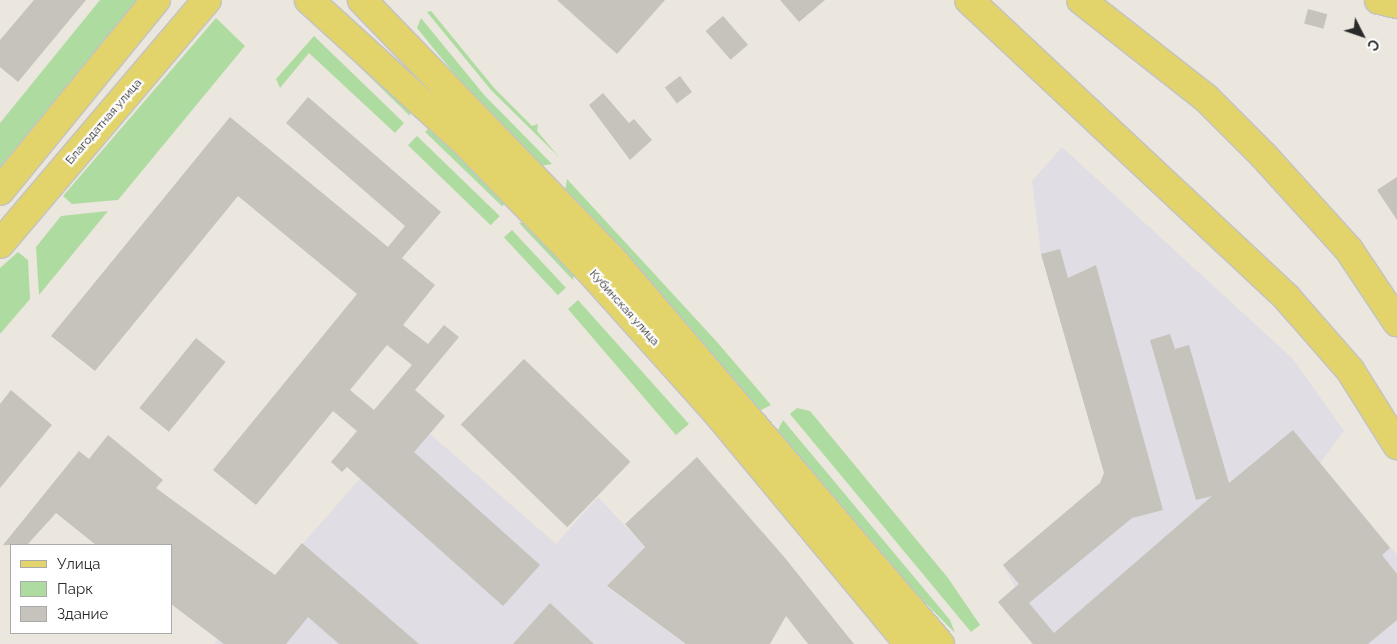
<!DOCTYPE html>
<html>
<head>
<meta charset="utf-8">
<style>
	body { margin:0 }
	#map { position:relative; width:1397px; height:644px; overflow:hidden; background:#ebe6de; font-family:Raleway,sans-serif }
	div>[style] { position:absolute }
	[style*='--x'] { left:calc(var(--x)*1px); top:calc(var(--y)*1px); width:calc(var(--w)*1px); rotate:calc(var(--a)*1deg) }
	.industrial>* { inset:0; background:#e0dde4 }
	.green>* { inset:0; background:#aedca0; transform-origin:0 0 }
	.building>* { inset:0; background:#c6c3bd; transform-origin:0 0 }
	.roads { filter:drop-shadow(1px 0 #c3c3c3) drop-shadow(-1px 0 #c3c3c3) drop-shadow(0 1px #c3c3c3) drop-shadow(0 -1px #c3c3c3) }
	.major>* { height:28px; margin:-14px; padding:0 14px; transform-origin:14px; border-radius:14px; background:#e2d36b }
	span { translate:-50% -50%; white-space:nowrap; text-align:center; line-height:1.15; -webkit-text-stroke:4.5px #fff; paint-order:stroke }
	.street-label { font-size:12px; color:#2a2a2a }
	.legend { position:absolute; left:10px; top:544px; width:162px; height:90px; box-sizing:border-box; background:#fff; border:1px solid #aaa; margin:0; padding:6px 9px; list-style:none; font-size:15px; color:#2a2a2a }
	.legend li { display:flex; align-items:center; gap:10px; height:25px }
	.legend b { width:25px; border:1px solid #aaa }
	.north { position:absolute; left:1337px; top:10px; width:50px; height:50px; -webkit-text-stroke:4px #fff; paint-order:stroke; rotate:131deg; font-size:14px; font-weight:700; line-height:20px; text-align:center; color:#2a2a2a }
	.north::after { content:''; display:block; margin:auto; width:18px; height:22px; background:#2a2a2a; clip-path:polygon(50% 0,100% 100%,50% 72%,0 100%) }
</style>
</head>
<body>
<div id="map">
	<div class="industrial">
		<i style="clip-path:polygon(1062px 147px,1292px 358px,1344px 431px,1320px 463px,1397px 555px,1397px 644px,1032px 644px,998px 602px,1015px 587px,1003px 565px,1100px 483px,1104px 473px,1041px 254px,1032px 181px)"></i>
		<i style="clip-path:polygon(413px 419px,556px 544px,598px 497px,645px 547px,607px 587px,686px 644px,214px 644px)"></i>
	</div>
	<div class="green">
		<i style="clip-path:polygon(100px 0,137px 0,0 167px,0 123px)"></i>
		<i style="clip-path:polygon(299px 5px,410px 110px,410px 116px,298px 7px)"></i>
		<i style="clip-path:polygon(431px 11px,495px 89px,532px 126px,538px 124px,537px 131px,559px 157px,491px 90px,427px 12px)"></i>
		<i style="clip-path:polygon(216px 18px,245px 46px,118px 200px,72px 204px,63px 196px)"></i>
		<i style="clip-path:polygon(421px 18px,485px 96px,552px 164px,540px 166px,478px 103px,417px 28px)"></i>
		<i style="clip-path:polygon(314px 36px,404px 123px,395px 133px,309px 53px,280px 88px,276px 79px)"></i>
		<i style="left:430px;top:127px;width:107px;height:7px;rotate:44deg"></i>
		<i style="left:417px;top:136px;width:115px;height:13px;rotate:44deg"></i>
		<i style="clip-path:polygon(567px 179px,717px 342px,771px 405px,761px 410px,565px 192px)"></i>
		<i style="clip-path:polygon(108px 211px,39px 295px,36px 247px,61px 216px)"></i>
		<i style="clip-path:polygon(526px 222px,574px 271px,573px 280px,519px 223px)"></i>
		<i style="left:512px;top:230px;width:79px;height:11px;rotate:47deg"></i>
		<i style="clip-path:polygon(18px 252px,28px 260px,30px 299px,0 334px,0 268px)"></i>
		<i style="clip-path:polygon(578px 300px,689px 424px,676px 435px,568px 309px)"></i>
		<i style="clip-path:polygon(797px 408px,810px 411px,948px 578px,980px 625px,971px 632px,790px 414px)"></i>
		<i style="clip-path:polygon(783px 420px,950px 620px,955px 633px,895px 572px,778px 430px)"></i>
	</div>
	<div class="building">
		<i style="clip-path:polygon(34px 0,86px 0,18px 82px,0 67px,0 40px)"></i>
		<i style="clip-path:polygon(557px 0,665px 0,617px 54px)"></i>
		<i style="clip-path:polygon(780px 0,825px 0,799px 22px)"></i>
		<i style="left:1308px;top:9px;width:20px;height:15px;rotate:15deg"></i>
		<i style="left:723px;top:16px;width:38px;height:23px;rotate:49deg"></i>
		<i style="left:680px;top:76px;width:20px;height:19px;rotate:53deg"></i>
		<i style="clip-path:polygon(603px 93px,629px 123px,634px 119px,652px 140px,630px 160px,589px 105px)"></i>
		<i style="clip-path:polygon(evenodd,308px 97px,441px 212px,402px 258px,435px 285px,403px 325px,428px 344px,444px 325px,459px 337px,415px 390px,445px 416px,414px 452px,540px 565px,503px 606px,347px 467px,342px 472px,331px 462px,357px 431px,333px 411px,256px 505px,213px 470px,357px 294px,238px 196px,95px 371px,51px 336px,230px 117px,388px 247px,405px 226px,286px 123px,308px 97px,387px 345px,412px 365px,374px 410px,350px 390px,387px 345px)"></i>
		<i style="clip-path:polygon(1397px 177px,1397px 220px,1377px 190px)"></i>
		<i style="clip-path:polygon(1060px 249px,1068px 278px,1096px 265px,1163px 510px,1132px 518px,1029px 603px,1054px 633px,1212px 496px,1196px 500px,1150px 340px,1170px 334px,1175px 349px,1189px 345px,1229px 483px,1293px 430px,1390px 548px,1382px 555px,1397px 574px,1397px 620px,1368px 644px,1033px 644px,998px 602px,1019px 584px,1003px 565px,1100px 483px,1104px 473px,1041px 254px)"></i>
		<i style="left:196px;top:338px;width:38px;height:90px;rotate:39deg"></i>
		<i style="left:524px;top:359px;width:148px;height:91px;rotate:44deg"></i>
		<i style="clip-path:polygon(11px 390px,52px 425px,0 488px,0 404px)"></i>
		<i style="clip-path:polygon(108px 435px,163px 480px,156px 488px,275px 575px,302px 543px,419px 644px,339px 644px,308px 617px,286px 644px,224px 644px,171px 604px,171px 545px,96px 545px,56px 513px,27px 545px,3px 545px,79px 451px,89px 459px)"></i>
		<i style="clip-path:polygon(697px 457px,785px 558px,854px 644px,808px 644px,786px 616px,770px 644px,686px 644px,607px 586px,645px 547px,625px 524px)"></i>
		<i style="clip-path:polygon(550px 603px,594px 644px,513px 644px)"></i>
	</div>
	<div class="roads">
		<div class="major">
			<i style="--x:309;--y:0;--w:212;--a:42.3"></i>
			<i style="--x:466;--y:143;--w:181;--a:45.9"></i>
			<i style="--x:592;--y:273;--w:189;--a:48.2"></i>
			<i style="--x:718;--y:414;--w:299;--a:50.3"></i>
			<i style="--x:362;--y:0;--w:361;--a:46"></i>
			<i style="--x:613;--y:260;--w:504;--a:49.58"></i>
			<i style="--x:969;--y:0;--w:436;--a:43.1"></i>
			<i style="--x:1287;--y:298;--w:96;--a:48.8"></i>
			<i style="--x:1350;--y:370;--w:89;--a:57.9"></i>
			<i style="--x:1081;--y:0;--w:159;--a:38.1"></i>
			<i style="--x:1206;--y:98;--w:81;--a:45"></i>
			<i style="--x:1263;--y:155;--w:128;--a:47.8"></i>
			<i style="--x:1349;--y:250;--w:87;--a:56.3"></i>
			<i style="--x:1379;--y:0;--w:18;--a:13"></i>
			<i style="--x:0;--y:191;--w:247;--a:-50.8"></i>
			<i style="--x:0;--y:244;--w:320;--a:-49.7"></i>
		</div>
	</div>
	<div class="street-label">
		<span style="left:104px;top:122px;rotate:-49deg">Благодатная улица</span>
		<span style="left:624px;top:308px;rotate:48deg">Кубинская улица</span>
	</div>
	<ul class="legend">
	<li><b style="height:6px;background:#e2d36b"></b>Улица</li>
	<li><b style="height:14px;background:#aedca0"></b>Парк</li>
	<li><b style="height:14px;background:#c6c3bd"></b>Здание</li>
	</ul>
	<div class="north">С</div>
</div>
</body>
</html>
